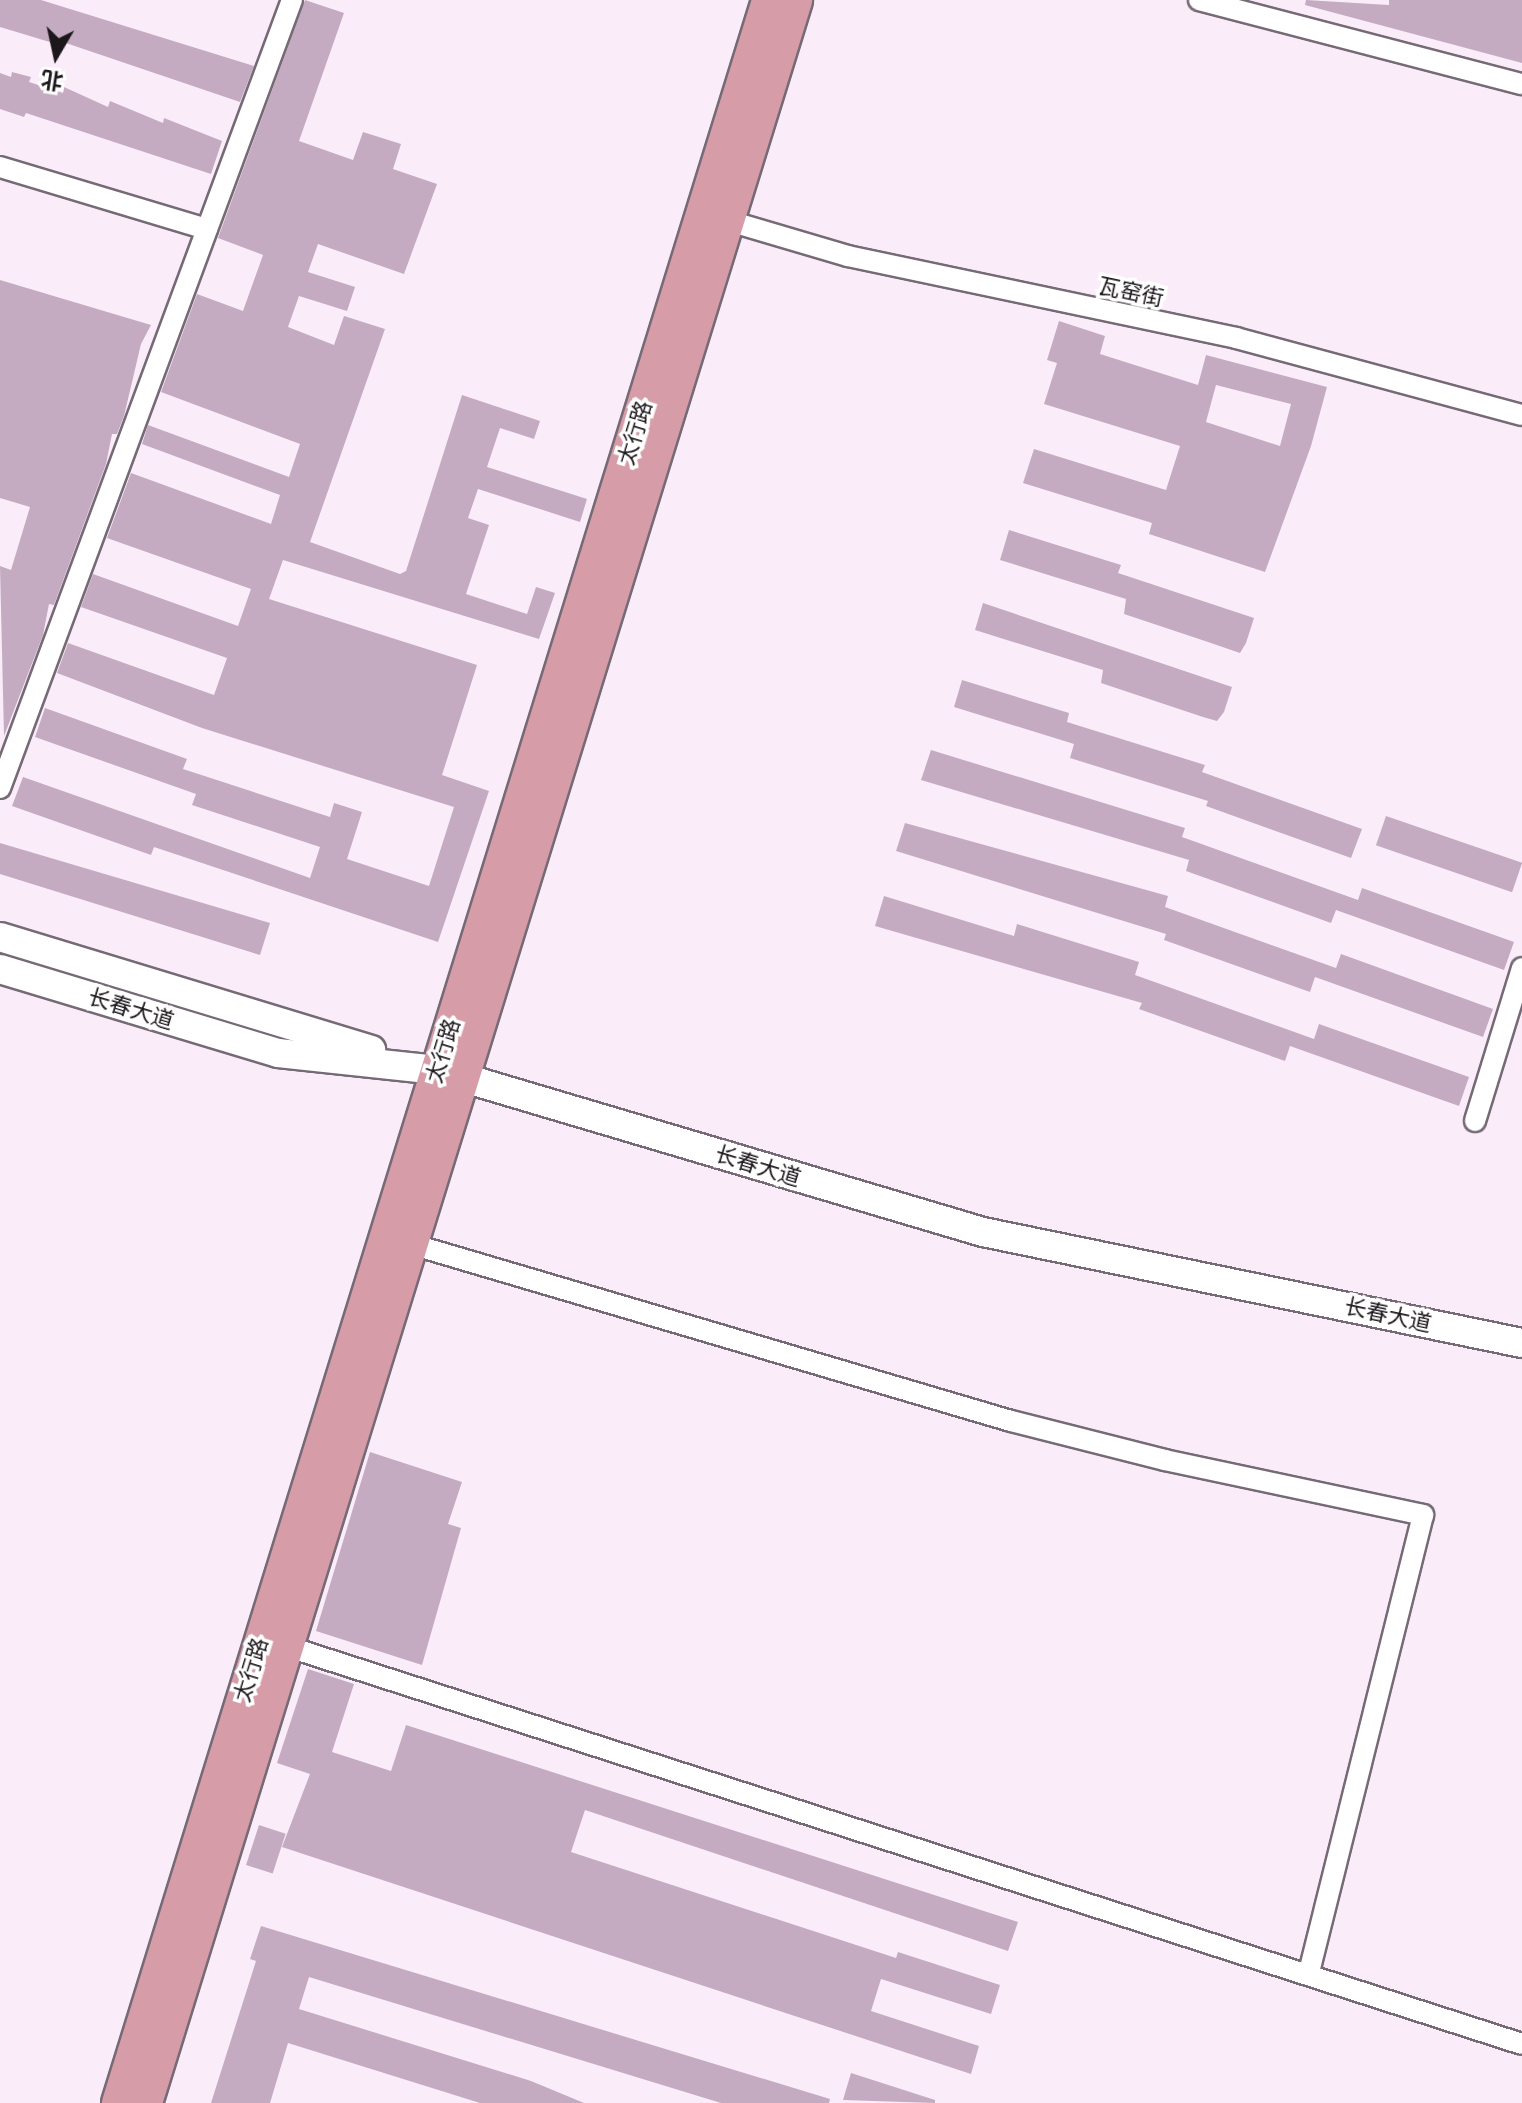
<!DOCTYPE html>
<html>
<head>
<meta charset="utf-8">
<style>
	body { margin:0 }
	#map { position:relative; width:1522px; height:2103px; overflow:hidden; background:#faedf9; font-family:"Fira Sans Condensed","Noto Sans SC",sans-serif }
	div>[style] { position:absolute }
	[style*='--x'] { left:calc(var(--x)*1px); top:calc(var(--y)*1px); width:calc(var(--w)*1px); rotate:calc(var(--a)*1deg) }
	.building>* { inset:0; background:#c4abc1; transform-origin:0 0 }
	.roads { filter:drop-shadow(2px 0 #756a75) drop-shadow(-2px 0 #756a75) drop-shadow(0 2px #756a75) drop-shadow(0 -2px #756a75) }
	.minor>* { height:20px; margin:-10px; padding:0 10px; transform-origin:10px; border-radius:10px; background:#fff }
	.secondary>* { height:28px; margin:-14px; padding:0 14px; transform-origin:14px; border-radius:14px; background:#fff }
	.trunk>* { height:32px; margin:-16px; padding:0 16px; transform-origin:16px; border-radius:16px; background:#d69ca8 }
	span { translate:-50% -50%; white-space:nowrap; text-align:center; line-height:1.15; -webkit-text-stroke:7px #fff; paint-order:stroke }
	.street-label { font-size:22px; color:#1c171b }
	.north { position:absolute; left:16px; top:16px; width:80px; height:80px; -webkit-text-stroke:6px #fff; paint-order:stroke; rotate:189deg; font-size:22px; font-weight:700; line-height:32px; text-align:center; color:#1c171b }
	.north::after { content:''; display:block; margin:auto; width:28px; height:36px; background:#1c171b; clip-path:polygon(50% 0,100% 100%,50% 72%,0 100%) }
</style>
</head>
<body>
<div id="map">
	<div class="building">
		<i style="clip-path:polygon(0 0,41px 0,254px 66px,240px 102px,54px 39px,53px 43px,0 27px)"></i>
		<i style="clip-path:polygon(305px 0,344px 13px,299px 141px,353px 160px,363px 132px,401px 144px,393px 169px,437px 184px,404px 274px,318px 244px,308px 272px,355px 287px,347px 311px,299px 296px,288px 327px,334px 345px,344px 316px,385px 329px,310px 542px,400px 574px,406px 571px,462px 395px,540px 421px,534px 439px,500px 428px,487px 467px,587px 499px,580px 522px,478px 489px,468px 518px,489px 525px,466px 594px,527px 614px,536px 587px,555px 593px,539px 639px,283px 560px,269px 599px,477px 665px,442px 775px,489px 791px,438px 942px,154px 847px,151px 855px,12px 806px,23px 777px,310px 878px,320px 847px,192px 805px,196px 794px,35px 737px,45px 708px,187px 759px,183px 769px,330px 817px,334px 803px,362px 812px,347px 859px,429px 886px,454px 807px,202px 728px,57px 673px,68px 643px,214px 695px,227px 658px,81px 607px,93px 574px,238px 626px,251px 589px,107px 538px,131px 473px,271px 524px,280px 495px,142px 444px,148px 425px,289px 477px,300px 444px,161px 392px,197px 294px,243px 311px,263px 255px,218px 238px)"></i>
		<i style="clip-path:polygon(1306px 0,1389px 5px,1389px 0,1522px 0,1522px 63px,1305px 5px)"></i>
		<i style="clip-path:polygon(12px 72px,31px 77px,29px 82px,63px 93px,64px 87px,108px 107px,110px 101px,163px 123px,164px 118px,222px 141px,211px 174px,26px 113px,24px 117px,0 109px,0 73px,11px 77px)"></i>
		<i style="clip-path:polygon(0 280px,151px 325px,141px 344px,124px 416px,117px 434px,112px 434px,106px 464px,54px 605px,49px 604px,43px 635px,4px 736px,0 566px,11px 570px,30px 507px,0 498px)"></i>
		<i style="clip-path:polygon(evenodd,1059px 321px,1105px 336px,1100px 354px,1198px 385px,1206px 355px,1327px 387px,1311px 446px,1265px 572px,1149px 534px,1152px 523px,1023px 483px,1034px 449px,1166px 490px,1180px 446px,1044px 404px,1057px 363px,1047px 360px,1059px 321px,1216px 385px,1291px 404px,1280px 446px,1206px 422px,1216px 385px)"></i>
		<i style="clip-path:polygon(1009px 530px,1121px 565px,1118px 573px,1254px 618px,1246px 643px,1240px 653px,1205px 641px,1124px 614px,1126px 599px,1000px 560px)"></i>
		<i style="clip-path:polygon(983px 603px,1232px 687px,1224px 712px,1217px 721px,1203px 717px,1101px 683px,1103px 670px,975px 630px)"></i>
		<i style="clip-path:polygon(962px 680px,1069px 713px,1067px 722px,1205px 765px,1202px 772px,1362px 829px,1351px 858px,1206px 806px,1208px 801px,1070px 758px,1074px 744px,954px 707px)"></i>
		<i style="clip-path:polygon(931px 750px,1185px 828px,1182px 837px,1358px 900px,1362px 888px,1514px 942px,1504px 970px,1336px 910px,1331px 923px,1186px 871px,1189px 860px,921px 780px)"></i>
		<i style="left:1386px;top:816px;width:144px;height:31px;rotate:19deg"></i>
		<i style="clip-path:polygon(905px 823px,1168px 896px,1165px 907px,1336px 968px,1341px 954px,1493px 1009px,1483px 1037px,1315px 977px,1310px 992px,1164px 940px,1166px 934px,896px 851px)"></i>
		<i style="clip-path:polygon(0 843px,270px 923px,260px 955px,0 874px)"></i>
		<i style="clip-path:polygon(884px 896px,1014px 936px,1017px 924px,1139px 962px,1135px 975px,1314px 1039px,1319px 1024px,1469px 1077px,1459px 1106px,1290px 1046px,1285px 1061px,1139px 1009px,1142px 1003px,875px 926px)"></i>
		<i style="clip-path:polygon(370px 1452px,462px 1482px,448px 1524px,461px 1528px,422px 1665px,316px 1631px)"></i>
		<i style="clip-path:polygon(308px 1669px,354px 1684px,332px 1752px,391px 1771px,406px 1725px,1018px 1922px,1008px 1951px,585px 1810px,571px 1852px,896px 1958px,898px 1952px,1000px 1985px,991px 2014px,881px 1979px,871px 2011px,979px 2046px,971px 2074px,282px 1847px,310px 1774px,277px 1763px)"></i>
		<i style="left:259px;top:1825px;width:28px;height:42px;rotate:18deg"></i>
		<i style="clip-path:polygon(261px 1926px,830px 2099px,829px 2103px,721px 2103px,309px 1977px,299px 2009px,531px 2081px,584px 2103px,480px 2103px,288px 2043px,270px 2103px,211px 2103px,256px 1961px,250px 1959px)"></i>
		<i style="clip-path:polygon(851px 2073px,935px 2100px,935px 2103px,843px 2100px)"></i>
	</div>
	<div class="roads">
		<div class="minor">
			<i style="--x:1199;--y:0;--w:334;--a:14.6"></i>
			<i style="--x:0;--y:167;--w:216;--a:16.7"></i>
			<i style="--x:729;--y:221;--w:124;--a:16.4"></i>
			<i style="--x:848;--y:256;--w:397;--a:11.9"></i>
			<i style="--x:1236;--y:338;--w:296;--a:15.1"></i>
			<i style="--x:0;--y:788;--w:840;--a:-69.67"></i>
			<i style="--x:1475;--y:1121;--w:160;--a:-72.9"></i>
			<i style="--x:411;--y:1244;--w:626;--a:16.44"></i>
			<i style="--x:1011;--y:1421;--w:159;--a:14.2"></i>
			<i style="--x:1165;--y:1460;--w:264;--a:12"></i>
			<i style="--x:1423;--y:1515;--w:474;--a:104"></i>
			<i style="--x:286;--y:1646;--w:1298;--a:17.85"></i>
		</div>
		<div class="secondary">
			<i style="--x:0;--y:937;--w:388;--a:16.9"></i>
			<i style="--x:0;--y:969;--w:290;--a:16.8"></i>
			<i style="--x:278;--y:1053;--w:160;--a:6.1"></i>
			<i style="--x:437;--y:1070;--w:570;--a:16.53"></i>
			<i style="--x:983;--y:1232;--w:550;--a:11.64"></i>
		</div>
		<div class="trunk">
			<i style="--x:118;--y:2103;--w:2201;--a:-72.82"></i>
			<i style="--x:146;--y:2103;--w:2201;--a:-72.82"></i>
		</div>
	</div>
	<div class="street-label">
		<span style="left:1131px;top:292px;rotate:12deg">瓦窑街</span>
		<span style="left:635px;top:433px;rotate:-73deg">太行路</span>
		<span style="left:131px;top:1009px;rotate:17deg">长春大道</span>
		<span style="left:443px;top:1051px;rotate:-73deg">太行路</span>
		<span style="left:758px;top:1166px;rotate:17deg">长春大道</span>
		<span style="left:1388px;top:1315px;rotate:12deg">长春大道</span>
		<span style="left:251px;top:1670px;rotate:-73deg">太行路</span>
	</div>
	<div class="north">北</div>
</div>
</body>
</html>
